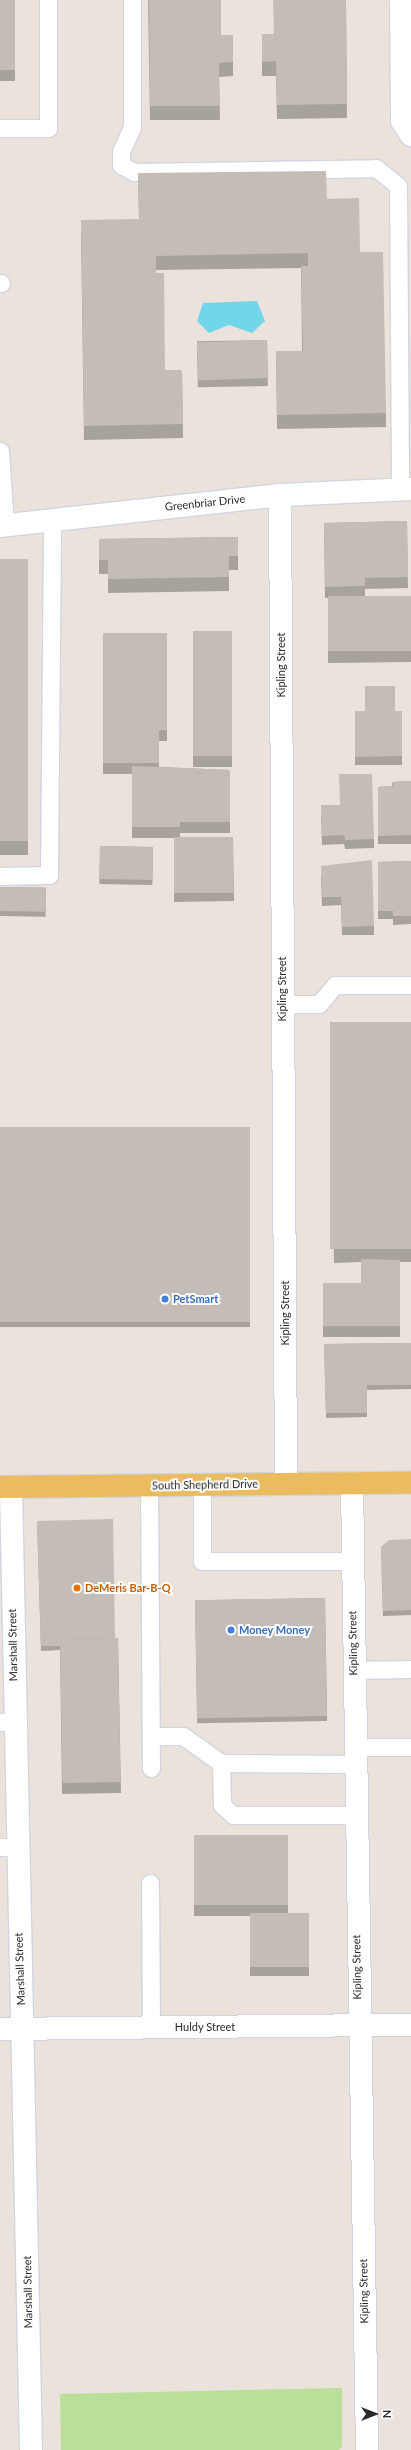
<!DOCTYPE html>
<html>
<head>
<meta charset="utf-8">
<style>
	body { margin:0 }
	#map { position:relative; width:411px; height:2450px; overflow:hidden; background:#ebe2db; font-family:Lato,sans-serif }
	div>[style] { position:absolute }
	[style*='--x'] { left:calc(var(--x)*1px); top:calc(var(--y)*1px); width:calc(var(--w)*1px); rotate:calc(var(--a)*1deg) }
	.green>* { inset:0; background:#b8e099 }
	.water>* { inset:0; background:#71d6ea }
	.roads { filter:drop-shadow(1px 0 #d0d5e1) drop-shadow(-1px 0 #d0d5e1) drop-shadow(0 1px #d0d5e1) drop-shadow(0 -1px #d0d5e1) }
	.lane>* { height:17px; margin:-8.5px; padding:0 8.5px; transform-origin:8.5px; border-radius:8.5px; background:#fff }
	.street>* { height:22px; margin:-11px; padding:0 11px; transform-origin:11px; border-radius:11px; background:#fff }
	.secondary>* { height:22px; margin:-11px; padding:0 11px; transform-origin:11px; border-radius:11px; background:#fff }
	.primary>* { height:22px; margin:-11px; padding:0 11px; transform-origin:11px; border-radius:11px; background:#ebbb5f }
	.wall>* { inset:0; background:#a8a29d; transform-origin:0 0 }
	.building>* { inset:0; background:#c3bcb7; transform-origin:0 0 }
	.dots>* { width:11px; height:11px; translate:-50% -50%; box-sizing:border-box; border:2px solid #fff; border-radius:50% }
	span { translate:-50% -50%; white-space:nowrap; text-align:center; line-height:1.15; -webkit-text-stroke:4px #fff; paint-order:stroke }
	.street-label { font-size:11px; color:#292929 }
	.shop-label { font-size:11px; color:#366cbe; font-weight:700 }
	.left { translate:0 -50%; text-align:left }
	.food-label { font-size:11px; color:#c56008; font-weight:700 }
	.north { position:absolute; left:355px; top:2394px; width:40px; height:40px; -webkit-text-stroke:3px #fff; paint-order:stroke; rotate:90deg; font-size:11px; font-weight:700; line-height:16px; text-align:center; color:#292929 }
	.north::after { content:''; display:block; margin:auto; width:14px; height:18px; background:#292929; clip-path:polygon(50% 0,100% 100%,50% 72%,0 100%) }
</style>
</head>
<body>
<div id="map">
	<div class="green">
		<i style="clip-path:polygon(342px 2388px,342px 2446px,339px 2450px,61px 2450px,60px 2394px)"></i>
	</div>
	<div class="water">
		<i style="clip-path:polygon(257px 301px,265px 321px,252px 333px,229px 325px,209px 333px,197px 321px,203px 303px)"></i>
	</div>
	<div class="roads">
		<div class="lane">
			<i style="--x:132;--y:0;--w:127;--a:90"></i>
			<i style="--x:132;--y:127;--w:27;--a:114"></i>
			<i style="--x:121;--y:152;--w:13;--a:90"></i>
			<i style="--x:121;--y:165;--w:15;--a:28"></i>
			<i style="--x:134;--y:172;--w:242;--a:-0.9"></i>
			<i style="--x:376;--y:168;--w:28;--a:39"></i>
			<i style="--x:398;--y:186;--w:304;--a:89.6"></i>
			<i style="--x:0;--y:128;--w:48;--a:0"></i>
			<i style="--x:48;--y:128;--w:128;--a:-90"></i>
			<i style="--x:0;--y:283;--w:1;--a:0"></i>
			<i style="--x:0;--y:451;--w:74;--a:86.1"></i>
			<i style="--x:0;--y:876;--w:49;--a:-1.2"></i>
			<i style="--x:49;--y:875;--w:356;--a:-89.5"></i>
			<i style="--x:282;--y:1004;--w:37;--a:0"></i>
			<i style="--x:319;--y:1004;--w:25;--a:-50"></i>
			<i style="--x:335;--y:985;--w:76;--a:0"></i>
			<i style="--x:149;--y:1485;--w:283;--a:89.6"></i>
			<i style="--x:202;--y:1485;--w:76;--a:90"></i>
			<i style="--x:202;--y:1561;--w:151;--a:0"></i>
			<i style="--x:354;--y:1670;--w:57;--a:-1"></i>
			<i style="--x:0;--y:1722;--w:14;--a:0"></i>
			<i style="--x:151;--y:1736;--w:32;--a:0"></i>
			<i style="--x:183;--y:1736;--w:47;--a:35.4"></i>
			<i style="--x:355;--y:1747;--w:56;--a:0"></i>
			<i style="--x:355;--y:1764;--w:134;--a:-179.6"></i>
			<i style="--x:221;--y:1763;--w:42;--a:88.6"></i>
			<i style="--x:222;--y:1805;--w:15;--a:42"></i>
			<i style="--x:233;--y:1815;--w:122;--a:0"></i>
			<i style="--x:0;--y:1847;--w:16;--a:0"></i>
			<i style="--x:150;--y:1883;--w:144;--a:89.6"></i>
		</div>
		<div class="street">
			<i style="--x:401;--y:0;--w:121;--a:89.5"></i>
			<i style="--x:402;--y:121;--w:17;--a:57"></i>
			<i style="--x:280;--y:495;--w:989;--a:89.65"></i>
			<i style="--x:352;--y:1483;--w:967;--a:89.11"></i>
			<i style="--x:11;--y:1487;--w:963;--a:88.81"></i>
			<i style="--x:0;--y:2029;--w:411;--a:-0.6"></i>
		</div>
		<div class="secondary">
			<i style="--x:0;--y:526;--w:282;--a:-6.3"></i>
			<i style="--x:280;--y:495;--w:131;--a:-2.6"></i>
		</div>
		<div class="primary">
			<i style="--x:0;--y:1487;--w:411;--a:-0.6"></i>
		</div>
	</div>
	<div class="wall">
		<i style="left:0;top:0;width:15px;height:81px"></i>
		<i style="clip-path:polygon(148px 0,221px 35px,233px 35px,233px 76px,219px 77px,220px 120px,150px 120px)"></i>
		<i style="clip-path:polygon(346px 0,347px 118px,277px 119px,276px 76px,262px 76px,262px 34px,273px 34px)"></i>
		<i style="clip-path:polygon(138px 173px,327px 199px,360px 252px,386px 413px,386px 427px,277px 429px,276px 351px,302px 351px,301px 268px,156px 270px,165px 370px,182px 370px,183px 438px,84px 440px,81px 234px,139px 219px)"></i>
		<i style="left:267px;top:340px;width:46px;height:70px;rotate:89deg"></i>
		<i style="clip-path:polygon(407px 521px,408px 588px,365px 589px,365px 596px,411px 596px,411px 662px,328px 663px,328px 598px,325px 598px,324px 523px)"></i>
		<i style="clip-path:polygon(238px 537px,238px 570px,229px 570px,229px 591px,108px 593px,108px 574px,99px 574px,99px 539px)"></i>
		<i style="left:0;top:559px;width:28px;height:296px"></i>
		<i style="left:193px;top:631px;width:39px;height:136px"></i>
		<i style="clip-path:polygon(103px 633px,167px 633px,167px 741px,159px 741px,159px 767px,230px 770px,230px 833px,180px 833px,180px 837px,233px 837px,234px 901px,174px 902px,174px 838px,132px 838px,132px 774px,103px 774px)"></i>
		<i style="left:355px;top:711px;width:47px;height:54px"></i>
		<i style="clip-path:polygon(411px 781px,411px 844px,378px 844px,378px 787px,392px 786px,392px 782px)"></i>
		<i style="clip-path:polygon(321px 814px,374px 839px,374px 848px,345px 849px,344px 844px,322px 845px)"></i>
		<i style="left:100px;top:846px;width:53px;height:38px;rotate:1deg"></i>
		<i style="clip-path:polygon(411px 861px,411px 924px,393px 925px,393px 919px,378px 919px,378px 862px)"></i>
		<i style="clip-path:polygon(321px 875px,374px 926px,374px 935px,342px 935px,341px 905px,322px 906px)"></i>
		<i style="left:0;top:887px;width:46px;height:29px;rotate:1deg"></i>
		<i style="clip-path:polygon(411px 1022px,411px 1262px,400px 1262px,400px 1337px,323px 1337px,323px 1283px,361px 1283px,361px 1262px,334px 1263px,330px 1037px)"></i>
		<i style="left:0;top:1127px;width:250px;height:200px"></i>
		<i style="clip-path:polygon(411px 1343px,411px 1389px,367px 1390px,367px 1417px,326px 1418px,324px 1344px)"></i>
		<i style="clip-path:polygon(37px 1521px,115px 1638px,118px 1638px,121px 1793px,62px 1794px,60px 1650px,41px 1651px)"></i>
		<i style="clip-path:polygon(411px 1539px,411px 1615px,383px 1616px,381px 1547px)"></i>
		<i style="left:325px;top:1598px;width:123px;height:130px;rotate:89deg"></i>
		<i style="clip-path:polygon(194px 1835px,288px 1835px,288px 1913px,309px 1913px,309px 1976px,250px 1976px,250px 1916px,194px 1916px)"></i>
	</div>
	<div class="building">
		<i style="left:0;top:0;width:15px;height:70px"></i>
		<i style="clip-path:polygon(149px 0,221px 0,221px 35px,233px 35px,233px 62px,219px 63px,220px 106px,150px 106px)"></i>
		<i style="clip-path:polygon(273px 0,346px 0,347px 104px,277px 105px,276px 61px,262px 62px,262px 34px,274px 34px)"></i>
		<i style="clip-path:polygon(326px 171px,327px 199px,359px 198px,360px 252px,383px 252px,386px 413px,277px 415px,276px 351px,303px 351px,301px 266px,308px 266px,308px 253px,156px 256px,156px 273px,164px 273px,165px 370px,182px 370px,183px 424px,84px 426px,81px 220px,139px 219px,138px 173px)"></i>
		<i style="left:267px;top:340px;width:38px;height:70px;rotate:88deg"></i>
		<i style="clip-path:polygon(407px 521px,408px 577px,365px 578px,365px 586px,325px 587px,324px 523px)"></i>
		<i style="clip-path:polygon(238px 537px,238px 556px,229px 556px,229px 577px,108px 579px,108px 560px,99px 560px,99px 539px)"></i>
		<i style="left:0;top:559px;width:28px;height:282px"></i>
		<i style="left:328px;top:596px;width:83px;height:55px"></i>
		<i style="left:193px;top:631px;width:39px;height:125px"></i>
		<i style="clip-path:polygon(103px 633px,167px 633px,167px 730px,159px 730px,159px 763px,103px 763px)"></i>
		<i style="clip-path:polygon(365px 686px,395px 686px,395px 711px,402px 711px,402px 756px,355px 757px,355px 711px,365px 711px)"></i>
		<i style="clip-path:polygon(132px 766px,230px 770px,230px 822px,180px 822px,180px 827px,132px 827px)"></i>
		<i style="clip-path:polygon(339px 774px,372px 774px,374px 839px,345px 840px,344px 835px,322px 836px,321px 805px,340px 805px)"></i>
		<i style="clip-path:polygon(411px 781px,411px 835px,378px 836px,378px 787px,393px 786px,392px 782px)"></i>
		<i style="left:174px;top:837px;width:59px;height:56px"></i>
		<i style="left:100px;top:846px;width:53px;height:33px;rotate:1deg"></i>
		<i style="clip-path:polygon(372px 860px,374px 926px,342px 927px,341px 897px,322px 897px,321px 866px)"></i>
		<i style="clip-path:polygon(411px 861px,411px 916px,393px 916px,393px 911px,378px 911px,378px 862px)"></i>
		<i style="left:0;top:887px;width:46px;height:24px;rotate:1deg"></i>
		<i style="left:411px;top:1022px;width:227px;height:81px;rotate:90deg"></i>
		<i style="left:0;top:1127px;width:250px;height:195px"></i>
		<i style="clip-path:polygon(361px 1259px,400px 1260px,400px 1326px,323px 1326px,323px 1283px,361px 1283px)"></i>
		<i style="clip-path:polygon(411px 1343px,411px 1385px,367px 1385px,367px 1413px,326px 1413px,324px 1344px)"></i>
		<i style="clip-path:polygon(113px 1519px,115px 1638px,60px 1639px,60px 1646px,41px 1646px,37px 1521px)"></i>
		<i style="clip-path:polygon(411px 1539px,411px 1610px,383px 1611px,381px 1547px,389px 1540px)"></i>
		<i style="left:325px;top:1598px;width:118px;height:130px;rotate:89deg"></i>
		<i style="left:118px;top:1638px;width:144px;height:58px;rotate:89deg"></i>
		<i style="left:194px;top:1835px;width:94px;height:70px"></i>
		<i style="left:250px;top:1913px;width:59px;height:54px"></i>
	</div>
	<div class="dots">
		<i style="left:165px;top:1299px;background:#3f7fe0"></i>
		<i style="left:77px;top:1588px;background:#e8710a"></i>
		<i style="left:231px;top:1630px;background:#3f7fe0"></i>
	</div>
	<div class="street-label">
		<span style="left:205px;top:503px;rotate:-6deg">Greenbriar Drive</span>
		<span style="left:281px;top:665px;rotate:-90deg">Kipling Street</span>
		<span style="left:282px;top:989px;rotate:-90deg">Kipling Street</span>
		<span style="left:285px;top:1313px;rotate:-90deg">Kipling Street</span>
		<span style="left:205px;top:1485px;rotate:-1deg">South Shepherd Drive</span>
		<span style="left:353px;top:1643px;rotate:-91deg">Kipling Street</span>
		<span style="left:13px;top:1645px;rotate:-91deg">Marshall Street</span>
		<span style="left:357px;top:1967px;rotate:-91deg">Kipling Street</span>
		<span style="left:20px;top:1969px;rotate:-92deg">Marshall Street</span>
		<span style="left:205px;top:2027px">Huldy Street</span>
		<span style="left:364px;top:2291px;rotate:-91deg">Kipling Street</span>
		<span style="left:28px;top:2292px;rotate:-91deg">Marshall Street</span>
	</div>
	<div class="shop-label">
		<span class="left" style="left:173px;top:1299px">PetSmart</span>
		<span class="left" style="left:239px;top:1630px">Money Money</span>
	</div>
	<div class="food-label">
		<span class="left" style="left:85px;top:1588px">DeMeris Bar-B-Q</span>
	</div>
	<div class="north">N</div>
</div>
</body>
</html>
